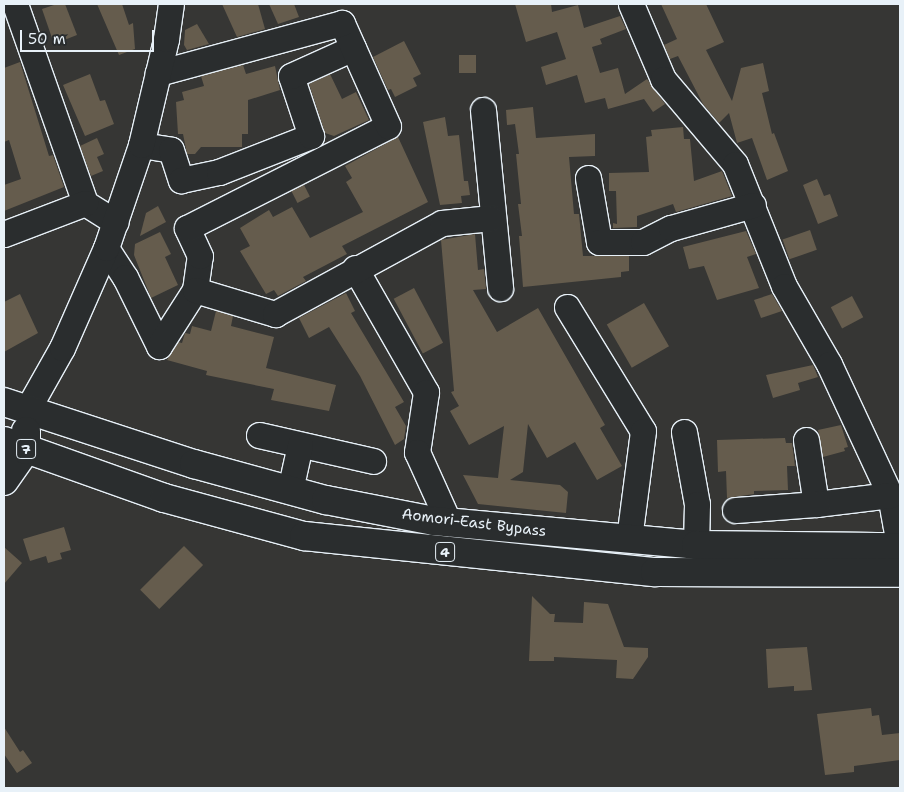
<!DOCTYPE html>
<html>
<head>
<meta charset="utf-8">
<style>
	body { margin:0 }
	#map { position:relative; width:904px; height:792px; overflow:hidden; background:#363634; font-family:"Shantell Sans",sans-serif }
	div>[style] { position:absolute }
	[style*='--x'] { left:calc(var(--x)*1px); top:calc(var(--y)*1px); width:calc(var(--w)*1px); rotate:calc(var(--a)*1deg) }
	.building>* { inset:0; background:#655c4d; transform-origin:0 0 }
	.roads { filter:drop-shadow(1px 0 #e8f1f8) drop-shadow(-1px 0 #e8f1f8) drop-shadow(0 1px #e8f1f8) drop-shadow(0 -1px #e8f1f8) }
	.minor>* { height:25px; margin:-12.5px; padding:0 12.5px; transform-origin:12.5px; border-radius:12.5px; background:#2a2d2e }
	.highway>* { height:28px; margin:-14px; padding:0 14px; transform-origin:14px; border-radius:14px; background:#2a2d2e }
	span { translate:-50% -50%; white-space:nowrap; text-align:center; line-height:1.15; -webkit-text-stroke:4px #2a2d2e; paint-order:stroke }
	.shield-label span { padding:1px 4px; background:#2a2d2e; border:1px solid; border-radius:4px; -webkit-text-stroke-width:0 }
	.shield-label { font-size:14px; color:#e8f1f8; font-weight:700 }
	.street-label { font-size:15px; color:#e8f1f8 }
	.frame { position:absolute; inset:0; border:5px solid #e8f1f8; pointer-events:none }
	.scale { position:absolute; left:20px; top:30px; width:134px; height:22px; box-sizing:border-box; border:2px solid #e8f1f8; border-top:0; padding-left:6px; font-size:15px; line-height:18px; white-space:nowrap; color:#e8f1f8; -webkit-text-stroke:4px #2a2d2e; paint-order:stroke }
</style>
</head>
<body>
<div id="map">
	<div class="building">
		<i style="clip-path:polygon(57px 4px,65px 4px,77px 35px,54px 44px,42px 9px)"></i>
		<i style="clip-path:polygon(97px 4px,122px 4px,129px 25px,133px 23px,135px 49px,119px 55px)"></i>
		<i style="clip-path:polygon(222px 4px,258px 4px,265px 29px,237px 37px)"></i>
		<i style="clip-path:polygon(269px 4px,294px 4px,299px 17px,278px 24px)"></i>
		<i style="clip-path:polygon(515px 4px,551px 4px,552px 12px,578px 5px,584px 28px,620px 16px,626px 29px,600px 39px,602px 44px,592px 47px,600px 73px,618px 68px,625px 94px,647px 79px,665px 104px,653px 112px,644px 99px,608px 109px,605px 98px,585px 103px,577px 75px,546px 85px,541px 67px,566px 59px,557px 32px,526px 42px)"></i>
		<i style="clip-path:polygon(661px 4px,706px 4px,724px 42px,706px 50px,732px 101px,741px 68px,763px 63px,769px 91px,762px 93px,772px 134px,774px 133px,788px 171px,767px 180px,752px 138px,737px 143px,729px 113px,719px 123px,703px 104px,678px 56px,670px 59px,664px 45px,677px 39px)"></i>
		<i style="clip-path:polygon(197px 24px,209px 44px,187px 50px,184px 45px,185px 30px)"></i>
		<i style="clip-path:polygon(404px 41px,421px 74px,413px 78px,417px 86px,395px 97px,391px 89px,388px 90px,373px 57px)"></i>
		<i style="left:459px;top:55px;width:17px;height:18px"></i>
		<i style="clip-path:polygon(20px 62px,49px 156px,53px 155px,64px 187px,4px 211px,4px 185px,21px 179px,9px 140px,4px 142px,4px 68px)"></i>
		<i style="clip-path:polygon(243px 65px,246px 74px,275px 66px,280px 90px,248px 100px,248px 134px,242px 134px,242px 147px,201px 147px,195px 154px,187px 154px,183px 134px,178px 134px,176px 102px,184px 100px,182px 92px,204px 86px,201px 76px)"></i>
		<i style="clip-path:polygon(90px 74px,100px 101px,105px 100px,114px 124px,85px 136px,63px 85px)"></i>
		<i style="clip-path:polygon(330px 74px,342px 99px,356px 92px,369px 120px,334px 136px,325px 133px,309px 84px)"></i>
		<i style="clip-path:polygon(533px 107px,536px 138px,595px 134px,595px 156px,569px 157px,574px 214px,579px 214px,583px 256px,629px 256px,629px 271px,621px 272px,621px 277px,523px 287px,519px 236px,522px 236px,518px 204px,521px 204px,516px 154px,519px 154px,515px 124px,507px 125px,506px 110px)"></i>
		<i style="clip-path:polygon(445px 117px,448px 136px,459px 135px,464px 181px,468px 181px,470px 195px,461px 196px,462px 203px,440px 205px,423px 122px)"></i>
		<i style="clip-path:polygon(683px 127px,684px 139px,690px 139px,694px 181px,722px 171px,732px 196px,676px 212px,673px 204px,637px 216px,637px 227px,613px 228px,613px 223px,617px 224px,616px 191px,609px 191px,609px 173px,649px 172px,646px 137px,652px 136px,651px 130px)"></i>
		<i style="clip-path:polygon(398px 137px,428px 202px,342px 246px,347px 254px,303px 277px,306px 281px,278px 296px,274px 290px,266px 294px,240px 251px,250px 246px,240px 228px,269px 210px,273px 217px,292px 207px,310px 238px,363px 212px,346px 182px,352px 178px,345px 166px)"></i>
		<i style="clip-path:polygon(97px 138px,104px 154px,97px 157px,103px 171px,91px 176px,80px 146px)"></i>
		<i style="clip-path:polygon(817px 179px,824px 196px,830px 194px,838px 216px,818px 224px,803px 185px)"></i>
		<i style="left:304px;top:185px;width:13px;height:14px;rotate:63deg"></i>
		<i style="clip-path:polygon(158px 206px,166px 222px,140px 236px,146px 213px)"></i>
		<i style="left:810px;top:230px;width:21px;height:29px;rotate:71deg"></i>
		<i style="clip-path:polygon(746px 231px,756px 254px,747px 257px,759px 288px,717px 300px,704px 266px,689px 269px,683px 247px)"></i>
		<i style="clip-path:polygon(160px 232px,171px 254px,165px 257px,178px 285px,151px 298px,134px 255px,135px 244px)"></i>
		<i style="clip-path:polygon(475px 234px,478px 270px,484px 269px,486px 289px,473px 290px,497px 332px,538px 308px,605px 425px,600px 428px,622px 466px,597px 480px,575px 442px,547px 458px,528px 424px,523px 472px,510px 480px,560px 485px,568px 492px,566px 513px,478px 504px,463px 475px,498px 478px,504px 426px,469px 445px,450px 411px,459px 406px,451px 392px,454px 391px,441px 240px)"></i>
		<i style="left:414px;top:288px;width:62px;height:23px;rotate:62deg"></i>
		<i style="clip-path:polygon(346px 293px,355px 311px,351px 313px,404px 402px,395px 407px,406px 426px,404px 439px,395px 445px,360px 376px,329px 327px,309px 338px,299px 318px)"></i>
		<i style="clip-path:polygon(20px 294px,38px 333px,4px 352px,4px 302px)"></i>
		<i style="clip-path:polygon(772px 294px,782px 311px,761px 318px,754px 300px)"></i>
		<i style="left:852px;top:296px;width:24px;height:24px;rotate:62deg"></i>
		<i style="left:644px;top:303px;width:50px;height:43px;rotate:60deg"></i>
		<i style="clip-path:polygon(216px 311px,233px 316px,231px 326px,274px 337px,266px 368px,336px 385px,329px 411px,271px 400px,274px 389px,206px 375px,207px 371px,167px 360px,178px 342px,182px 343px,185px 333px,190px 334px,192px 326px,211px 331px)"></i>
		<i style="clip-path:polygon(813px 365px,818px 377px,798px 383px,800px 390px,773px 398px,766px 375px)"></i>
		<i style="clip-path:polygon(841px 425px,848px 447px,844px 448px,845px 451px,823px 457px,818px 430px)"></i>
		<i style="clip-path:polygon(785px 438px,786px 443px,792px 443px,795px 466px,787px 466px,788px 490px,754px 491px,754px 494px,727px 498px,726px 471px,718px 472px,717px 440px)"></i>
		<i style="clip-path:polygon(64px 527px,71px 550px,60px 553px,62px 559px,48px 563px,46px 556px,30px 561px,23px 539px)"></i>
		<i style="left:184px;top:546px;width:27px;height:62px;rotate:45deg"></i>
		<i style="clip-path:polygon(4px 547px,22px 563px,4px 584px)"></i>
		<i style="clip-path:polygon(532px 596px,550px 614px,555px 614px,554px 622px,583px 623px,584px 602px,608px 604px,624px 647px,648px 648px,648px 657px,633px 679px,616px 678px,617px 660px,554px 657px,554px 661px,529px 661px)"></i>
		<i style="clip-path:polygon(807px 647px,812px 690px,794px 691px,794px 686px,768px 688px,766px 649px)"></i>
		<i style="clip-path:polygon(871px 708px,872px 716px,879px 715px,882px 735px,900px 733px,900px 760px,854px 766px,854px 772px,825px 775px,817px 714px)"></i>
		<i style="clip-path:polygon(4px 727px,20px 752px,23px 750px,32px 763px,17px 773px,4px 754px)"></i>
	</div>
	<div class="roads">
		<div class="minor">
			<i style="--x:15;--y:4;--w:211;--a:70.6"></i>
			<i style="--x:85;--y:203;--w:36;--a:32"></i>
			<i style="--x:631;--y:4;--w:82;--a:66.9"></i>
			<i style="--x:663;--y:79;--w:111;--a:49.7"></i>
			<i style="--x:735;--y:164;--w:131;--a:68.1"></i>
			<i style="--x:784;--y:286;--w:90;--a:60"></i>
			<i style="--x:829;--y:364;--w:145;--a:65"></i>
			<i style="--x:890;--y:495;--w:56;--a:79.7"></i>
			<i style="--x:483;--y:110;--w:179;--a:84.5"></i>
			<i style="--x:141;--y:145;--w:30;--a:9"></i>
			<i style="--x:171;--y:150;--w:32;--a:72"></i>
			<i style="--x:181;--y:180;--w:39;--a:-12"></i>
			<i style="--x:219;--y:172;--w:99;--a:-21.4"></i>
			<i style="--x:311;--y:136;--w:63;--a:-108.4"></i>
			<i style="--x:291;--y:76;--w:68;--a:-24.3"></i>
			<i style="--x:588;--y:178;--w:65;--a:80.2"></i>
			<i style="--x:599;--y:242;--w:44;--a:0"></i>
			<i style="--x:643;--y:242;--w:31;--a:-27"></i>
			<i style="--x:671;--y:228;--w:85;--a:-15.7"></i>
			<i style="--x:4;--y:234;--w:87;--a:-20.9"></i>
			<i style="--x:106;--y:248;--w:35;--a:57"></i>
			<i style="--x:125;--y:277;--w:77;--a:63.8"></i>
			<i style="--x:159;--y:346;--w:67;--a:-57.3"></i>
			<i style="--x:195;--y:290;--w:34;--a:-82"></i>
			<i style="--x:200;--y:256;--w:31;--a:-115"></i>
			<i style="--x:187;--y:228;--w:225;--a:-26.9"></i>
			<i style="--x:388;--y:126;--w:113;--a:-114.1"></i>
			<i style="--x:342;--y:23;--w:191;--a:164.8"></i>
			<i style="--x:355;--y:268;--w:143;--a:60.2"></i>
			<i style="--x:426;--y:392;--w:61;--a:98.5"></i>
			<i style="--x:417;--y:452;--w:78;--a:65.7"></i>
			<i style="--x:195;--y:290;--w:84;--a:16.7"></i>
			<i style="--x:275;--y:314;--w:190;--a:-28.6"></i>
			<i style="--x:442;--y:223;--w:49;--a:-5.8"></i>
			<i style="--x:567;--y:307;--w:145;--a:58.5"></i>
			<i style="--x:643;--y:431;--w:109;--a:97.4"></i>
			<i style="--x:27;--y:410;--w:71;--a:-60.6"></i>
			<i style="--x:62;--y:348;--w:109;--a:-66.3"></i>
			<i style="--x:106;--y:248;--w:109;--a:-71.2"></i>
			<i style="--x:141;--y:145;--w:109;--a:-76.7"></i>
			<i style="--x:166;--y:39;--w:35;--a:-82"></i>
			<i style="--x:684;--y:432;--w:73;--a:79.8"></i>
			<i style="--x:697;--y:504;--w:41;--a:91.4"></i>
			<i style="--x:259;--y:435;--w:117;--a:12.8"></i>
			<i style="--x:806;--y:440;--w:65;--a:81.1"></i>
			<i style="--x:816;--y:504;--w:75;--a:-6.9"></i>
			<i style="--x:290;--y:490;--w:46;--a:-77.5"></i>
			<i style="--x:735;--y:510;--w:81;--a:-4.2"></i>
		</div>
		<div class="highway">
			<i style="--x:4;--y:402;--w:200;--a:18.1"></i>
			<i style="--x:194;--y:464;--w:137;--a:15.3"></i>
			<i style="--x:326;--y:500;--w:110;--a:11"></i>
			<i style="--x:434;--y:521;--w:263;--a:5.2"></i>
			<i style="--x:696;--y:545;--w:204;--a:0.6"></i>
			<i style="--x:4;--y:441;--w:170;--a:19.6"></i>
			<i style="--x:164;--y:498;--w:145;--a:15.2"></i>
			<i style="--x:304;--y:536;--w:353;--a:5.9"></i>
			<i style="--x:655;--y:572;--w:245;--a:0.2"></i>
			<i style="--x:4;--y:481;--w:38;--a:-55"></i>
			<i style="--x:26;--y:450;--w:19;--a:-90"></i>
		</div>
	</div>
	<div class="shield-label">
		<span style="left:26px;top:449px">7</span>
		<span style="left:445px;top:552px">4</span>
	</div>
	<div class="street-label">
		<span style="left:474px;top:523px;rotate:7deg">Aomori-East Bypass</span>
	</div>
	<div class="frame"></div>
	<div class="scale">50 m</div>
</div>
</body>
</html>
